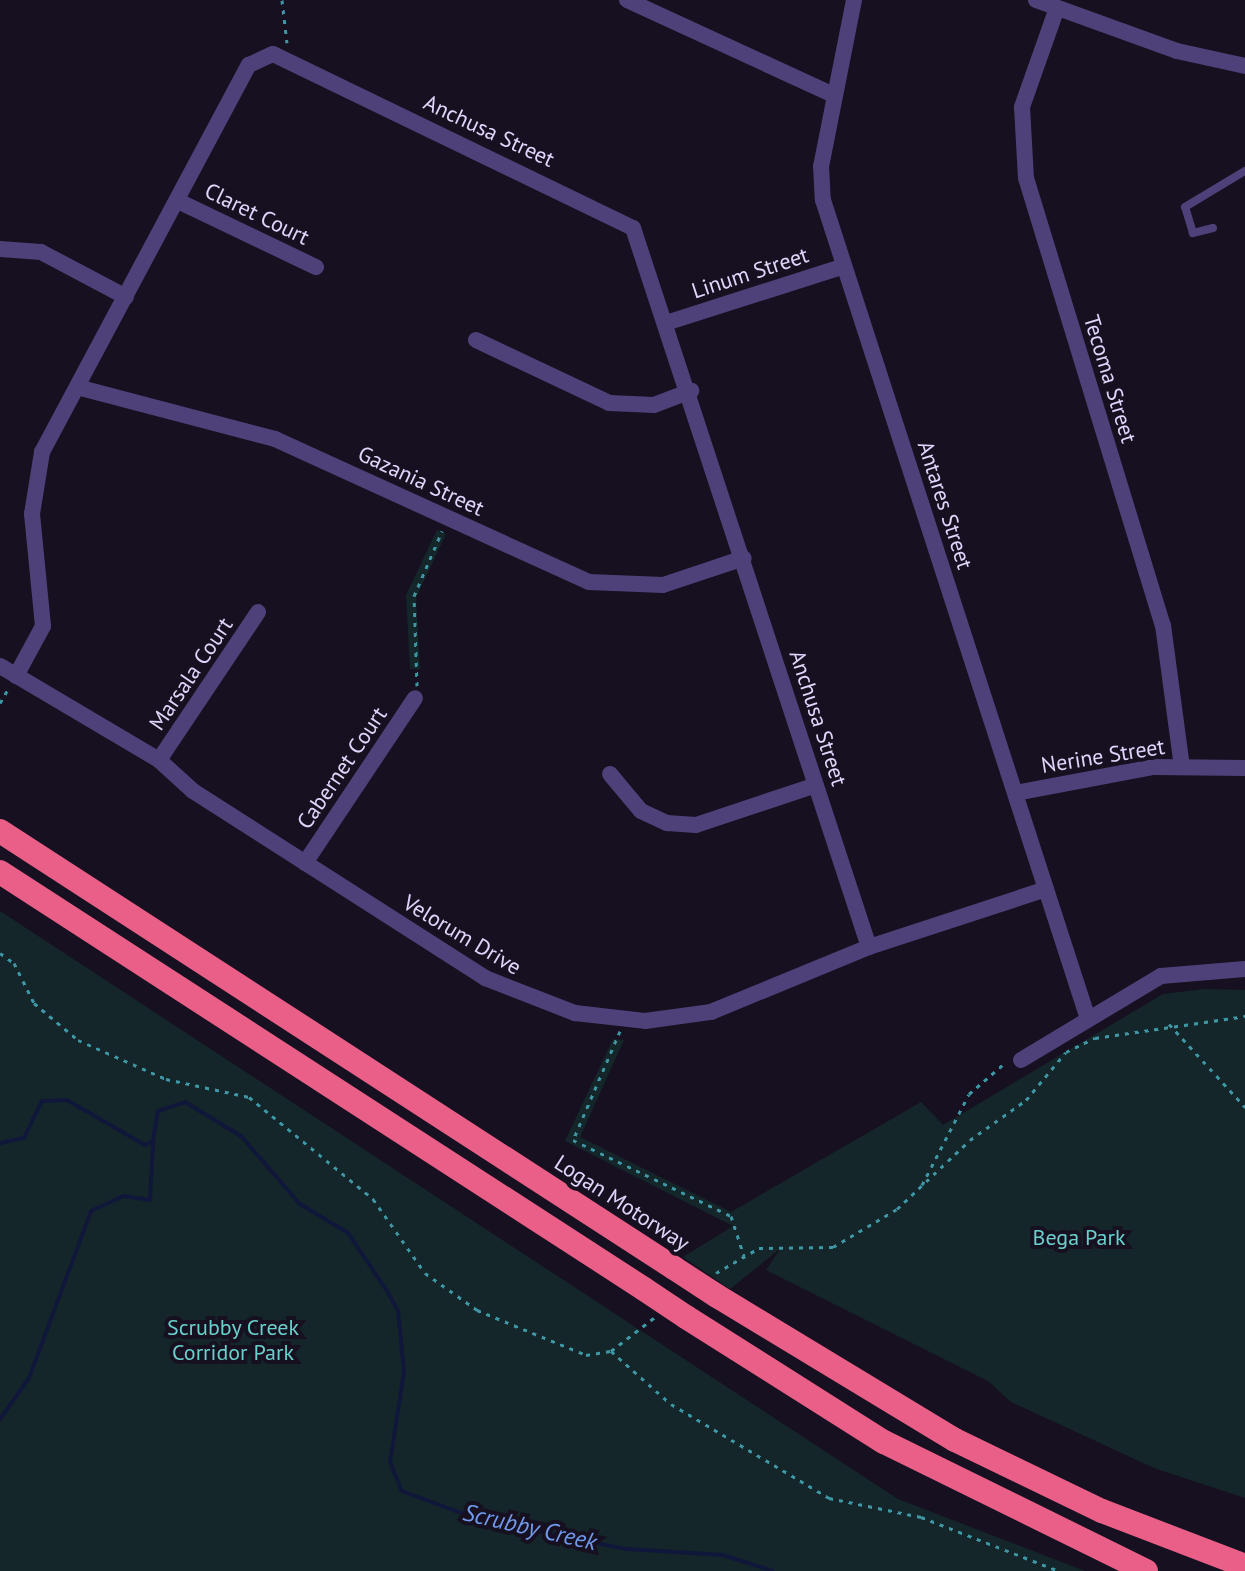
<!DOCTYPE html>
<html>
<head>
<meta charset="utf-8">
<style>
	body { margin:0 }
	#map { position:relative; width:1245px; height:1571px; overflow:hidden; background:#161020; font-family:"PT Sans",sans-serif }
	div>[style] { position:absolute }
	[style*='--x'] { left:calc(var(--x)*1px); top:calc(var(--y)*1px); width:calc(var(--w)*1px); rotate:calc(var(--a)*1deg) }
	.green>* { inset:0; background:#142629 }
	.stream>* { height:4px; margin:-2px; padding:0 2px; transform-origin:2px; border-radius:2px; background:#10173a }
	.path>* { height:3px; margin-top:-1.5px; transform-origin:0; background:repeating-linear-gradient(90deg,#3e97a5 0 4px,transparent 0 10px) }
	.service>* { height:8px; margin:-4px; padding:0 4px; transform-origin:4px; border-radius:4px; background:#4e4179 }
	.minor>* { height:16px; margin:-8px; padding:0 8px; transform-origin:8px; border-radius:8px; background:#4e4179 }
	.motorway>* { height:24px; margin:-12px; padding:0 12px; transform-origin:12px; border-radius:12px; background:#ea5f87 }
	.motorway-bridge>* { height:24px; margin:-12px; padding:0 12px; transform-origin:12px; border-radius:12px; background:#ea5f87 }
	span { translate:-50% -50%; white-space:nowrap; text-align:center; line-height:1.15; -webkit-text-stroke:8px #161020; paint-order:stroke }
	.street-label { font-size:22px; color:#e0d5fa }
	.park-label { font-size:22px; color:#6ad0cb }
	.water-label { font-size:24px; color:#709aec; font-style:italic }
</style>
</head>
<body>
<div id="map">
	<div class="green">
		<i style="clip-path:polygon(437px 530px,446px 534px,416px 598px,420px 669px,410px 669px,406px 595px)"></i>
		<i style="clip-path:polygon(0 911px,898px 1499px,1085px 1571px,0 1571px)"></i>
		<i style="clip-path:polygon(1204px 989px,1245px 990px,1245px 1498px,1154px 1468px,1011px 1402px,988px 1381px,766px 1270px,781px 1248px,730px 1289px,683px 1257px,733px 1226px,565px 1141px,613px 1039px,624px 1040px,580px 1137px,731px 1212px,921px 1102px,943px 1125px,1163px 994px)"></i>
	</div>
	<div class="stream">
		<i style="--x:0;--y:1143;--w:25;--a:-12"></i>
		<i style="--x:24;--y:1138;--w:41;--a:-64.1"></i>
		<i style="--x:42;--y:1101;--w:25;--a:-2"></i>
		<i style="--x:67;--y:1100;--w:90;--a:30"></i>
		<i style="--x:145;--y:1145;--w:9;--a:-27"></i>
		<i style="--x:153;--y:1141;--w:30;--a:-81"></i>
		<i style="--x:158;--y:1111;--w:28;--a:-18"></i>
		<i style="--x:185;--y:1102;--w:66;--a:31.3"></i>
		<i style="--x:241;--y:1136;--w:90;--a:49.1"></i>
		<i style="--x:300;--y:1204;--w:56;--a:31.1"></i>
		<i style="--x:348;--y:1233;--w:70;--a:56.1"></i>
		<i style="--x:387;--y:1291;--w:23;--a:61"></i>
		<i style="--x:398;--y:1311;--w:60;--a:84.3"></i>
		<i style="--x:404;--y:1371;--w:92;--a:98.7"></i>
		<i style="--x:390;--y:1462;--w:31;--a:68"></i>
		<i style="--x:402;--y:1491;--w:83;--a:20.4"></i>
		<i style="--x:480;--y:1520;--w:150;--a:11.2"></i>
		<i style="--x:627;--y:1549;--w:96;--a:3.6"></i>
		<i style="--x:723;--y:1555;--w:52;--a:17.7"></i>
		<i style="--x:0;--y:1419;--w:50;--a:-54.7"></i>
		<i style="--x:29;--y:1378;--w:178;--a:-69.6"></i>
		<i style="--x:91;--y:1211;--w:35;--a:-25"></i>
		<i style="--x:123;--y:1196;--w:27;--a:8"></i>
		<i style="--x:150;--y:1200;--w:59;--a:-87.1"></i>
	</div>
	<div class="path">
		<i style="--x:282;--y:0;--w:43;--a:83.4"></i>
		<i style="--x:417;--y:686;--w:90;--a:-91.9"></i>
		<i style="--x:414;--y:596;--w:71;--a:-66.7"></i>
		<i style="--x:0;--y:703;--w:16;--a:-60"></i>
		<i style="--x:0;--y:953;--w:17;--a:36"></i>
		<i style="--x:14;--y:963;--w:45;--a:63.4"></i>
		<i style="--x:34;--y:1003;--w:57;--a:40.1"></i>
		<i style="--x:78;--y:1040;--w:96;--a:23.9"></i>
		<i style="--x:166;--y:1079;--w:85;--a:12.2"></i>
		<i style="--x:249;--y:1097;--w:161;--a:39.4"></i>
		<i style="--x:373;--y:1199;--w:90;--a:54.9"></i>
		<i style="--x:425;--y:1273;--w:64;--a:35.4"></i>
		<i style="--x:477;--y:1310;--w:118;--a:22.4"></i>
		<i style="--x:586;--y:1355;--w:25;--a:-9"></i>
		<i style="--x:611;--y:1351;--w:56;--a:-37.7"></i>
		<i style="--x:1169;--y:1024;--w:113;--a:47.5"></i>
		<i style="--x:620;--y:1031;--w:119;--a:113.3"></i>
		<i style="--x:573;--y:1140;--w:175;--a:25.7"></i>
		<i style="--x:731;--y:1216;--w:42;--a:72"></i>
		<i style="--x:922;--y:1185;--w:102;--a:-62.7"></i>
		<i style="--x:969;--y:1094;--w:49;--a:-40.9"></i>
		<i style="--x:716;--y:1273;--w:50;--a:-30.2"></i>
		<i style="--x:759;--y:1248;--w:74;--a:-0.8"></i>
		<i style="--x:833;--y:1247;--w:74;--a:-30.7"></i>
		<i style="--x:897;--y:1209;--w:100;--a:-43.4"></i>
		<i style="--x:970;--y:1140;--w:69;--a:-35.5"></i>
		<i style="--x:1026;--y:1100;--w:62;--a:-50.2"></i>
		<i style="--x:1066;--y:1052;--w:32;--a:-26"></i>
		<i style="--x:1095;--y:1038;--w:152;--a:-8.3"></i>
		<i style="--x:611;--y:1351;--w:80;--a:41.5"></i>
		<i style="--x:671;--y:1404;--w:184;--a:30.7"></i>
		<i style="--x:829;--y:1498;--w:94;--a:11.7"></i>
		<i style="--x:921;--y:1517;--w:148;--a:21.4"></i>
	</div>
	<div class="service">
		<i style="--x:1213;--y:228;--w:21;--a:166"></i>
		<i style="--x:1193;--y:233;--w:27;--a:-107"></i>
		<i style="--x:1185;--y:207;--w:70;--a:-31"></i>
	</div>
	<div class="minor">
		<i style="--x:627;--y:0;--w:228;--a:24.7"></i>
		<i style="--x:854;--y:0;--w:169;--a:101.2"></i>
		<i style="--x:821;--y:166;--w:34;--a:87"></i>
		<i style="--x:823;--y:200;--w:858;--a:72.07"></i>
		<i style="--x:1036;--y:0;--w:150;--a:19.9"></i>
		<i style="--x:1177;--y:51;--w:70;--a:12.4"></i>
		<i style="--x:1057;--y:8;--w:105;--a:109.5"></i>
		<i style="--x:1022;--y:107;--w:71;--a:86.8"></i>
		<i style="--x:1026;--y:178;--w:468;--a:73"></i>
		<i style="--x:1163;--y:625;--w:143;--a:82.4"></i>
		<i style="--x:178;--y:201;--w:153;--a:25.6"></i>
		<i style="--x:0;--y:249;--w:41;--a:4.2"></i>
		<i style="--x:41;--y:252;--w:96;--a:27.9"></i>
		<i style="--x:669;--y:322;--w:184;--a:-17.7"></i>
		<i style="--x:476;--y:340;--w:147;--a:25.3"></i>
		<i style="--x:609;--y:403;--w:45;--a:2.5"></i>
		<i style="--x:654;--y:405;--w:40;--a:-21"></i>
		<i style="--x:77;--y:387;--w:205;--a:14.7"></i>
		<i style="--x:275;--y:439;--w:345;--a:24.5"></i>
		<i style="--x:589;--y:582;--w:74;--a:2.3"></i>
		<i style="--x:663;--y:585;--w:85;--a:-18.4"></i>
		<i style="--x:0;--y:666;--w:185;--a:30.6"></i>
		<i style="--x:159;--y:760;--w:46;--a:42.4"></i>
		<i style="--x:193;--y:791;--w:347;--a:32.6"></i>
		<i style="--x:485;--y:978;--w:97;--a:21.3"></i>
		<i style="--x:575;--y:1013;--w:70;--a:6.5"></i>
		<i style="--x:645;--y:1021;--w:67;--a:-7.8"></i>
		<i style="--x:711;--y:1012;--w:171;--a:-22.4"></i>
		<i style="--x:869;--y:947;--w:186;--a:-18.1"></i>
		<i style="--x:16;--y:676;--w:57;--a:-61.6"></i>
		<i style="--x:43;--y:626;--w:113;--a:-95.6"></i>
		<i style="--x:32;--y:514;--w:63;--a:-80.8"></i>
		<i style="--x:42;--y:452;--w:439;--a:-61.9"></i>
		<i style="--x:249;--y:65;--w:26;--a:-25"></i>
		<i style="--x:273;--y:54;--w:400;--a:25.8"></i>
		<i style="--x:633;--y:228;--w:757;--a:71.83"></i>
		<i style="--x:159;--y:760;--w:178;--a:-56.2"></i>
		<i style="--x:610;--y:774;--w:48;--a:50"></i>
		<i style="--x:641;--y:811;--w:29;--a:25"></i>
		<i style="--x:667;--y:823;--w:29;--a:4"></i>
		<i style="--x:696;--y:825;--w:126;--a:-18.4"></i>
		<i style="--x:1016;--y:793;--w:140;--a:-10.7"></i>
		<i style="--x:1154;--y:767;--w:91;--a:0.6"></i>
		<i style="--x:305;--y:863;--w:198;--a:-56.3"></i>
		<i style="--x:1021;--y:1060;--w:163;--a:-31"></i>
		<i style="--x:1161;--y:976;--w:84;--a:-4.8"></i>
	</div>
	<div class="motorway">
		<i style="--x:0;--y:831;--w:803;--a:32.96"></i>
		<i style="--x:0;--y:872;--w:767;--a:32.92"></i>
		<i style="--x:717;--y:1296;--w:278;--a:31.2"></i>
		<i style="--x:955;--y:1440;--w:163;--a:25.8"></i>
		<i style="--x:1102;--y:1511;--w:153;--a:21"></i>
		<i style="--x:686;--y:1317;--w:234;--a:32.3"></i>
		<i style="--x:884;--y:1442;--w:292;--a:26.2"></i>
	</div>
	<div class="motorway-bridge">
		<i style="--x:674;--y:1268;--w:51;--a:33.1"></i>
		<i style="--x:644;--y:1289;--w:50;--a:33.7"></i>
	</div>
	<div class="street-label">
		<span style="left:489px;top:131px;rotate:25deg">Anchusa Street</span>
		<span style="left:257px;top:214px;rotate:26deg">Claret Court</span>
		<span style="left:750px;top:273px;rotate:-18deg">Linum Street</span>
		<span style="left:1110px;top:379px;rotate:73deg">Tecoma Street</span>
		<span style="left:421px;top:481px;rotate:25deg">Gazania Street</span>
		<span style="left:945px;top:505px;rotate:72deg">Antares Street</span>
		<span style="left:191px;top:674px;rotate:-56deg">Marsala Court</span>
		<span style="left:818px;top:718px;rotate:72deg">Anchusa Street</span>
		<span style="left:1103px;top:756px;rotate:-9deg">Nerine Street</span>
		<span style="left:342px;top:768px;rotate:-56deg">Cabernet Court</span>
		<span style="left:462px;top:935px;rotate:31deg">Velorum Drive</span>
		<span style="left:622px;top:1203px;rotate:33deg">Logan Motorway</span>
	</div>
	<div class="park-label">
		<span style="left:1079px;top:1238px">Bega Park</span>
		<span style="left:233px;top:1340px">Scrubby Creek<br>Corridor Park</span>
	</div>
	<div class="water-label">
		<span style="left:530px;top:1527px;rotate:13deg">Scrubby Creek</span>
	</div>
</div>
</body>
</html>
